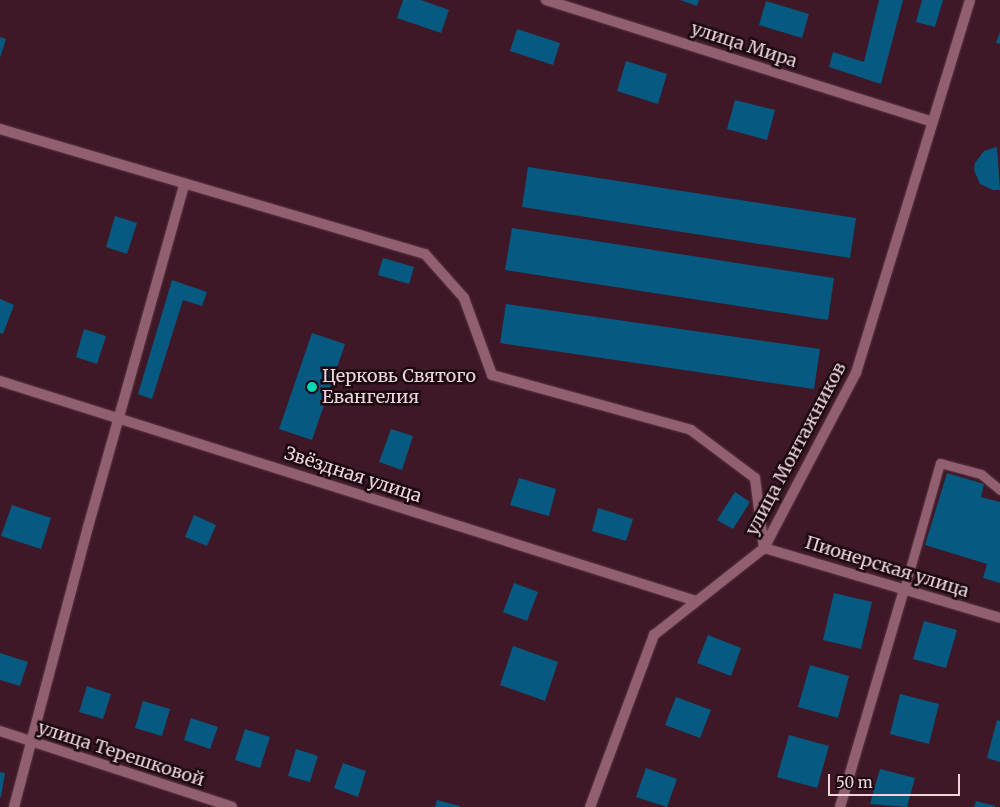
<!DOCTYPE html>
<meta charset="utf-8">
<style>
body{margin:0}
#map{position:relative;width:1000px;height:807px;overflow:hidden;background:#3e1827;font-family:Merriweather,serif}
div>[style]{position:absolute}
.building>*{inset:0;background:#065a82}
.roads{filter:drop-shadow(0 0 1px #5a3644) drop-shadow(0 0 1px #5a3644)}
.service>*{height:9px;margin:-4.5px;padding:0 4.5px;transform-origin:4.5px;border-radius:4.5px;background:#925f71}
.minor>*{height:10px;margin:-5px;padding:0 5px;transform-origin:5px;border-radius:5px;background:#925f71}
.dots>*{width:14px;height:14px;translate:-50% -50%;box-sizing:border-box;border:2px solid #1a0910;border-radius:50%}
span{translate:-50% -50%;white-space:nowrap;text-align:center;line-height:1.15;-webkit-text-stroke:5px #1a0910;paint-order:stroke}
.street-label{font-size:18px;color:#efd4dc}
.poi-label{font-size:18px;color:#efd4dc}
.left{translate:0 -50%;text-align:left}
.scale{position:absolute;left:828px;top:774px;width:132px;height:22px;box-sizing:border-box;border:2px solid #efd4dc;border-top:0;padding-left:6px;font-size:15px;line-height:18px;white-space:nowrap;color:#efd4dc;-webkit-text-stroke:4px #1a0910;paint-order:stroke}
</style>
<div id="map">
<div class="building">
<i style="clip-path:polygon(403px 0,421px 0,449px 10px,441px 33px,397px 18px)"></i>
<i style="clip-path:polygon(680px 0,699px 0,697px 6px)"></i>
<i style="clip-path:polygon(879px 0,903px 0,881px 84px,829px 67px,833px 52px,864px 62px)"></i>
<i style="clip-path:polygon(922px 0,943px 0,935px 27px,916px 22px)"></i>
<i style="clip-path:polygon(766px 1px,809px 14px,802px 38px,759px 25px)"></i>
<i style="clip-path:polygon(517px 29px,560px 43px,553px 65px,510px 51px)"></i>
<i style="clip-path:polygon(1000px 32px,1000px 44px,996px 43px)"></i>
<i style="clip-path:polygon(0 37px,6px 39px,0 58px)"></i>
<i style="clip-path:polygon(626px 61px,667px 74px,658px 104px,617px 91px)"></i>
<i style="clip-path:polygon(735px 100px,775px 110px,767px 140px,727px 129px)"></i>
<i style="clip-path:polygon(997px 147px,1000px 190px,993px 190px,980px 184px,974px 170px,975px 163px,984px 151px)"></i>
<i style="clip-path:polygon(528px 167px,856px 218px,850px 258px,522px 207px)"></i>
<i style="clip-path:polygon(115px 216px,137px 223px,127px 254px,106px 247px)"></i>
<i style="clip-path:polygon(512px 228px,834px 278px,828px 320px,505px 270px)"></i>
<i style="clip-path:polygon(383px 258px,414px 267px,409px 284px,378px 275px)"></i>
<i style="clip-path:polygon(172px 280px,207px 292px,202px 306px,183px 300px,152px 399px,138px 394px)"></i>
<i style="clip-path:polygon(0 299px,14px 305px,3px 334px,0 333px)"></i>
<i style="clip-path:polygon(506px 304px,820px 349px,814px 389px,500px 343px)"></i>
<i style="clip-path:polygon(84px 329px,106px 336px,97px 364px,76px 357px)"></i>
<i style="clip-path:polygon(312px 333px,345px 344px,312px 440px,279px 429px)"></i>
<i style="clip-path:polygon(391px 429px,413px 436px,402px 470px,379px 462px)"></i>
<i style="clip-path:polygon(947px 473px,984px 484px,981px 497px,1000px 502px,1000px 583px,983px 578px,987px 564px,925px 545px)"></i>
<i style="clip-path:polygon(519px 478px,556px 489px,549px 516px,510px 505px)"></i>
<i style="clip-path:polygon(735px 492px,750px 502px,733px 529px,717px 520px)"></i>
<i style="clip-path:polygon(12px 505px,51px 518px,41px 549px,1px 536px)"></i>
<i style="clip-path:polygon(598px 508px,633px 519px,626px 541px,592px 531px)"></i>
<i style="clip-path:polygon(194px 515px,216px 525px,207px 546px,185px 537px)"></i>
<i style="clip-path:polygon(514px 583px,538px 592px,527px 621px,503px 612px)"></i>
<i style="clip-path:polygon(834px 593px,872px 602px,861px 649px,823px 640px)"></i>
<i style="clip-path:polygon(924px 621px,957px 630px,946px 668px,913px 659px)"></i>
<i style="clip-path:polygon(708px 635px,741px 648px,731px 676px,697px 663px)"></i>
<i style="clip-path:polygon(513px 646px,558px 662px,545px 701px,500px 685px)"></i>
<i style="clip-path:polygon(0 653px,28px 662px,20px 686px,0 680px)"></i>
<i style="clip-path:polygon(810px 665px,849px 676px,838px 718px,798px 707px)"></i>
<i style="clip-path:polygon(87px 686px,111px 694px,103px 719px,79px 712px)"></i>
<i style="clip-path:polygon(900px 694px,939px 704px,929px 744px,890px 734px)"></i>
<i style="clip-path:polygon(676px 697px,711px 710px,700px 738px,665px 725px)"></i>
<i style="clip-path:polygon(143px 701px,170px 709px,162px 736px,135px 728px)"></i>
<i style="clip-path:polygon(191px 718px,218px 727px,210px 749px,184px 740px)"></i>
<i style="clip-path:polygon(997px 720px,1000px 721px,1000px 762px,987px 758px)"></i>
<i style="clip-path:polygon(245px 729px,270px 737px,260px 768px,235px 760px)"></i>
<i style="clip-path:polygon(789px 735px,829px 746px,817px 788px,777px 777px)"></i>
<i style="clip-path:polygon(296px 749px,318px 756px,310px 782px,288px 776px)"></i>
<i style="clip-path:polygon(343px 763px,366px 771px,358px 797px,334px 788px)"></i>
<i style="clip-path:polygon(646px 768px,677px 779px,667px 807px,636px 797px)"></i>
<i style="clip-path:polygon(880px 769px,915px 778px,907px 807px,870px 804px)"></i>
<i style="clip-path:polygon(0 772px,5px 773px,1px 797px,0 797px)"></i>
<i style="clip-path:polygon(437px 800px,460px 806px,459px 807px,435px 807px)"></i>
<i style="clip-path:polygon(976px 801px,995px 806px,995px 807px,974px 807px)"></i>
</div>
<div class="roads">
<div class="service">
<i style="left:904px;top:590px;width:132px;rotate:-74.2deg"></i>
<i style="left:940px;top:463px;width:42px;rotate:15deg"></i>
<i style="left:981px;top:474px;width:25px;rotate:40deg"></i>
</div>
<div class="minor">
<i style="left:546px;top:0;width:405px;rotate:17.5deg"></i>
<i style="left:0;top:129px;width:443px;rotate:16.4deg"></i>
<i style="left:425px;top:254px;width:59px;rotate:48.4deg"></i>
<i style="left:464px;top:298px;width:82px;rotate:70deg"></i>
<i style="left:492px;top:375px;width:206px;rotate:15.4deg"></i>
<i style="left:691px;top:430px;width:80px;rotate:36.9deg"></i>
<i style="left:755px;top:478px;width:71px;rotate:82.7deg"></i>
<i style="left:764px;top:548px;width:246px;rotate:16.5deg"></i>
<i style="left:0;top:381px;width:730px;rotate:17.54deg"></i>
<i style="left:0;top:731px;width:244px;rotate:18.1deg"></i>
<i style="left:14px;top:807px;width:290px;rotate:-75.2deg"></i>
<i style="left:88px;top:527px;width:357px;rotate:-74.3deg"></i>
<i style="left:590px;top:807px;width:184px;rotate:-69.6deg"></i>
<i style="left:654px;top:635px;width:140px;rotate:-38.3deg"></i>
<i style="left:764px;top:548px;width:198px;rotate:-62.3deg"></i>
<i style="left:856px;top:373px;width:390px;rotate:-73deg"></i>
<i style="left:840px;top:807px;width:226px;rotate:-73.6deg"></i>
</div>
</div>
<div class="dots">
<i style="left:312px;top:387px;background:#00d5b7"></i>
</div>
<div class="street-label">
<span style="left:744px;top:45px;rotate:18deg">улица Мира</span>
<span style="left:796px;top:449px;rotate:-62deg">улица Монтажников</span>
<span style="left:353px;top:475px;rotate:18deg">Звёздная улица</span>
<span style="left:887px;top:567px;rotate:17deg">Пионерская улица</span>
<span style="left:121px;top:754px;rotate:18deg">улица Терешковой</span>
</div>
<div class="poi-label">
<span class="left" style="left:322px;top:387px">Церковь Святого<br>Евангелия</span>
</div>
<div class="scale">50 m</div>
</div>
